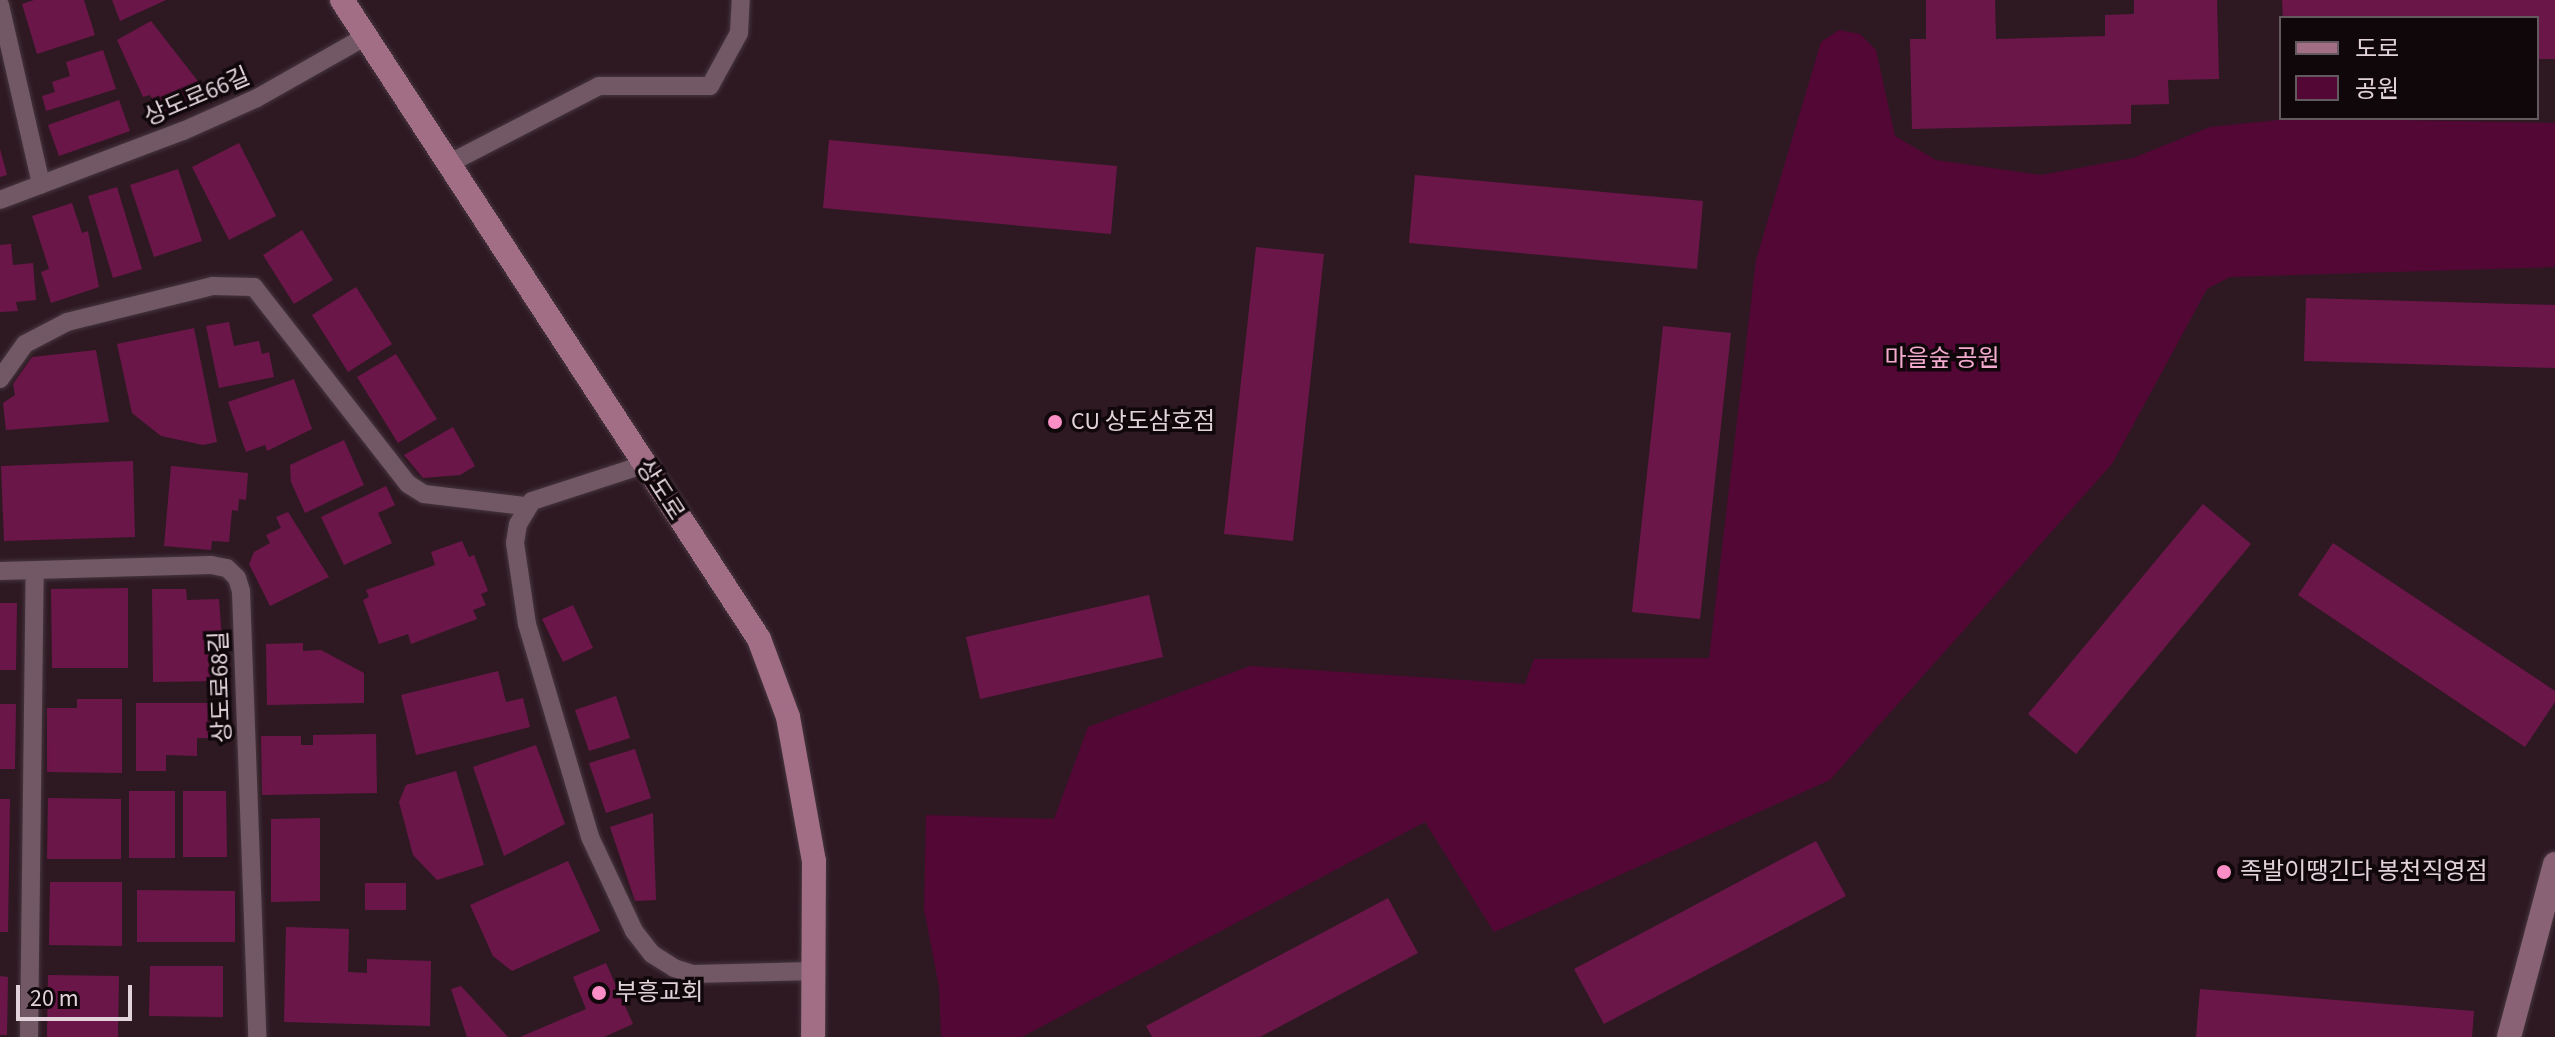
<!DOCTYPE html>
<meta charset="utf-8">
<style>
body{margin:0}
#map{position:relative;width:2555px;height:1037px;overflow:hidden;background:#2e1923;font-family:"Source Sans 3","Noto Sans KR",sans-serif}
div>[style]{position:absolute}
.green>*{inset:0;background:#520735}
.building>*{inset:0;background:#6b1648}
.roads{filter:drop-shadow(0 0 2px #46363d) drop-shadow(0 0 2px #46363d)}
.lane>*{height:18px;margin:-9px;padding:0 9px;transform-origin:9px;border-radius:9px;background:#725864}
.secondary>*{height:24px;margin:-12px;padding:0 12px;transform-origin:12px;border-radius:12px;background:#896375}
.primary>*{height:24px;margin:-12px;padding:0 12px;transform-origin:12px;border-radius:12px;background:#a16e86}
.dots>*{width:22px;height:22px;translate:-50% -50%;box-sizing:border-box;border:4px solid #10070b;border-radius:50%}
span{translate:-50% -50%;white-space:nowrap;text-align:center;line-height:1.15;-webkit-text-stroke:7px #10070b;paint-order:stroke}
.street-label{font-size:24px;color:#e2d3da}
.park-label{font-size:24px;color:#f4acce}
.poi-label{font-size:24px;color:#e2d3da}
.left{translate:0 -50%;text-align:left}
.legend{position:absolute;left:2279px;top:16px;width:260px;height:104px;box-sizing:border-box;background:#10070b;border:2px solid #64595e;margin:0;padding:10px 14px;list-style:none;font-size:24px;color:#e2d3da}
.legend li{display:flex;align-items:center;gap:16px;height:40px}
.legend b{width:40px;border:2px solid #64595e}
.scale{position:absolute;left:16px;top:985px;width:116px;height:36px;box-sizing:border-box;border:4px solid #e2d3da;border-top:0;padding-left:10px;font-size:24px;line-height:28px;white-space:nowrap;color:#e2d3da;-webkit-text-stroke:6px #10070b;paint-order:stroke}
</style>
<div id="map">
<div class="green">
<i style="clip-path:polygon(1839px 30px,1860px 34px,1876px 50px,1895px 136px,1936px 160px,2041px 175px,2133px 158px,2210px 127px,2297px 118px,2555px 123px,2555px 267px,2230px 277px,2207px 289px,2112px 464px,1830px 780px,1494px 932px,1425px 822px,1022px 1037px,941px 1037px,939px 987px,924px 909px,926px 815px,1054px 819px,1088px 727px,1250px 666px,1525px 684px,1534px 659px,1709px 658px,1756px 260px,1821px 42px)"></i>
</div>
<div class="building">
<i style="clip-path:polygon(34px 0,84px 0,95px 35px,37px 54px,22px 4px)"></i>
<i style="clip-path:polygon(112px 0,166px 0,120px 21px)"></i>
<i style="clip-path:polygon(1926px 0,1995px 0,1996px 39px,2105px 36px,2105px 15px,2134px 14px,2134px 0,2217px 0,2219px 79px,2168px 80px,2169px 104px,2131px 105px,2131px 124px,1912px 129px,1910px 39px,1926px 39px)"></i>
<i style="clip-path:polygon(2282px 0,2555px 0,2555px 59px,2537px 59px,2537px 18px,2283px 18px)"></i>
<i style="clip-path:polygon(151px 21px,204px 89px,164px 119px,150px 95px,143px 97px,117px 40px)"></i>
<i style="clip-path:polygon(103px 50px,116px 89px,46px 111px,42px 96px,55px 92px,52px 82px,70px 76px,66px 62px)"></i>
<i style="clip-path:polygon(119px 100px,130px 131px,59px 156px,48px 125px)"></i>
<i style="clip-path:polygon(829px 140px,1117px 166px,1111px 234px,823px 208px)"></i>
<i style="clip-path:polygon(239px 143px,276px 216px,229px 240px,192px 167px)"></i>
<i style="clip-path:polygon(0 149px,7px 175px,0 177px)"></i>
<i style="clip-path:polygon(178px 169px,202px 241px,154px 257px,130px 185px)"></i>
<i style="clip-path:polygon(1415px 175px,1703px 201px,1697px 269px,1409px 243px)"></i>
<i style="clip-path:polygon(117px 187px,142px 269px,113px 278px,88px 196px)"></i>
<i style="clip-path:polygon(72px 203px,82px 233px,88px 231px,99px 287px,51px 303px,41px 272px,49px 269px,32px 216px)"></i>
<i style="clip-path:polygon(302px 230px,333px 280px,294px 304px,263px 255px)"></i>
<i style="clip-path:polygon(11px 244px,13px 265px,33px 263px,36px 300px,16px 302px,18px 311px,0 312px,0 245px)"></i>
<i style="clip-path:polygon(1256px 247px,1324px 254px,1293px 541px,1224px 534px)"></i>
<i style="clip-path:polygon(356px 287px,392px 344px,348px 372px,312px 315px)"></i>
<i style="clip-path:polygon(2306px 298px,2555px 305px,2555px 368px,2304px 361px)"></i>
<i style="clip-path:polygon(229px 322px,234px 346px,259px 341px,262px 354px,269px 352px,274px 377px,219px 388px,206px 326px)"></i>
<i style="clip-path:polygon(1663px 326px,1731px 333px,1700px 619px,1632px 612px)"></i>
<i style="clip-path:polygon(194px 328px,217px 442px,203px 445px,161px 436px,132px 413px,117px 344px)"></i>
<i style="clip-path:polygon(96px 350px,109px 422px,6px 430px,3px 403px,15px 395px,13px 384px,32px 357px)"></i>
<i style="clip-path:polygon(396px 354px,437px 419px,398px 443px,357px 377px)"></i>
<i style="clip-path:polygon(294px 379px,312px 429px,267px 451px,265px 445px,246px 452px,228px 402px)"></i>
<i style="clip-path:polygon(453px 427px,475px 466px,460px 475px,423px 478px,404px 455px)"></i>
<i style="clip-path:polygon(344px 440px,364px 485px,305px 513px,291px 482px,290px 465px)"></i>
<i style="clip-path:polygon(133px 461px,135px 537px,4px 541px,1px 466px)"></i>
<i style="clip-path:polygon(171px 466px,248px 473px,246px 500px,239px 499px,238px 511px,232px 510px,229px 542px,212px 541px,211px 550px,164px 546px)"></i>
<i style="clip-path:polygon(386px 486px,395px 505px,378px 513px,392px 543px,344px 565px,321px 517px)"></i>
<i style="clip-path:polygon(2203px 504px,2251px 544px,2076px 754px,2028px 714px)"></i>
<i style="clip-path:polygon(288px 512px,329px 577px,270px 606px,249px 564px,254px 552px,270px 543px,266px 535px,281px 528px,276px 517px)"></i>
<i style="clip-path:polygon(462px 541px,469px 557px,474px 555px,488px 591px,481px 594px,486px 605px,473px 610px,477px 619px,411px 644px,408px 634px,379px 644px,363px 600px,369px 597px,366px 590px,435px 565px,431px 552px)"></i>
<i style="clip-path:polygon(2333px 543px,2555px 691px,2555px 702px,2525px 747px,2298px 595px)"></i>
<i style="clip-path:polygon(128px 588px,128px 668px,52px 668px,51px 589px)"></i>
<i style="clip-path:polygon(152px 589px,186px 589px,187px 600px,219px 599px,225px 681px,153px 682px)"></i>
<i style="clip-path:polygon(1149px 595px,1163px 657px,980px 699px,966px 637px)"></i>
<i style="clip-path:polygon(0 603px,17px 603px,16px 670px,0 670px)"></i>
<i style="clip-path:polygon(573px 605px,593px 648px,563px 662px,542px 619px)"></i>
<i style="clip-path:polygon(303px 643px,303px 651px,321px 650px,364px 673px,364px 703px,267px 705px,266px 644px)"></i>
<i style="clip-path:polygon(498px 671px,506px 702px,523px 698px,530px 727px,416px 755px,401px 695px)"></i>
<i style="clip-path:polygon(616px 696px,630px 738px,589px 751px,575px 710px)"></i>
<i style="clip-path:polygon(77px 699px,122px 699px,122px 773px,47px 772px,47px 708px,77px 708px)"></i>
<i style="clip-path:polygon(136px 703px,210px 703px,210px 738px,197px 738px,197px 756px,166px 755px,166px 771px,136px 771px)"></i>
<i style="clip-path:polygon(0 704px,16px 704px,15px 769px,0 769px)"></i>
<i style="clip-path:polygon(376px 734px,377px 793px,262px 795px,261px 736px,301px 736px,301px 745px,313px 745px,313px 735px)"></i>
<i style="clip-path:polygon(536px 745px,565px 824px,504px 856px,473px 767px)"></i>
<i style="clip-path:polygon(635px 749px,651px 798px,606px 813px,589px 763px)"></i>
<i style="clip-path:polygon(456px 771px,484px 865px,437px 880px,413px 855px,399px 802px,406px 785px)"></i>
<i style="clip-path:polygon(129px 791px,175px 791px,175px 858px,129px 858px)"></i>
<i style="clip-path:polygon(183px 791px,226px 791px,227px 857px,183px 857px)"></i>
<i style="clip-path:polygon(48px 798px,121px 799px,121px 859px,47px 859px)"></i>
<i style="clip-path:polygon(0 799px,10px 799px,8px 932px,0 932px)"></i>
<i style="clip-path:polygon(653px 813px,656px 900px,635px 901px,610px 827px)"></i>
<i style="clip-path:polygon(320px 818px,320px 901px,271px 902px,271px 819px)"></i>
<i style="clip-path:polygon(1816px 841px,1846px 896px,1604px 1024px,1574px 969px)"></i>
<i style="clip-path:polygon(568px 861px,600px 931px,512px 971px,493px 956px,470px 905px)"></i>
<i style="clip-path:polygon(50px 882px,122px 882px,122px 946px,49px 945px)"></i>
<i style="clip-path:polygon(365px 883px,406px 883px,406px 910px,365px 910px)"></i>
<i style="clip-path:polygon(137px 890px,235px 891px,235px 942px,137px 942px)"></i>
<i style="clip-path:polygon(1388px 898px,1418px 953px,1260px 1037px,1152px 1037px,1146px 1026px)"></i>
<i style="clip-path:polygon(286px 927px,349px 929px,348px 972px,367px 973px,367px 959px,431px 961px,430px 1026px,284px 1022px)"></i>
<i style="clip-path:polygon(606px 963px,633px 1024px,604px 1037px,520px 1037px,586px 1009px,573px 977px)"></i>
<i style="clip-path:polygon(150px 966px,223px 966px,223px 1017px,149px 1016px)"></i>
<i style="clip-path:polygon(48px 975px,119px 976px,118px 1037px,47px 1037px)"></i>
<i style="clip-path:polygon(0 976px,8px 977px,7px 1035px,0 1035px)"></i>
<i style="clip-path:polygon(461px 986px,508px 1037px,467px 1037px,451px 989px)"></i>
<i style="clip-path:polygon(2200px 989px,2474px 1011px,2472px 1037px,2196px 1037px)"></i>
</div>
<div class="roads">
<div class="lane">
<i style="left:0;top:5px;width:184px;rotate:77.1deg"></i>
<i style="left:448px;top:164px;width:170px;rotate:-27.3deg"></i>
<i style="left:599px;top:86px;width:111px"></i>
<i style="left:710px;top:86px;width:60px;rotate:-61.3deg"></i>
<i style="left:739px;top:33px;width:33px;rotate:-87deg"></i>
<i style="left:0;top:200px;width:196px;rotate:-20.7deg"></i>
<i style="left:183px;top:131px;width:81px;rotate:-24deg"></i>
<i style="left:257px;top:98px;width:124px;rotate:-29.5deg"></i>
<i style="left:0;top:379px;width:43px;rotate:-54.5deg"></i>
<i style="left:25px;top:344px;width:47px;rotate:-27.6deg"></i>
<i style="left:67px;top:322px;width:150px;rotate:-13.9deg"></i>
<i style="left:213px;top:286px;width:41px;rotate:1.4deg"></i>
<i style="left:254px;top:287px;width:250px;rotate:52deg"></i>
<i style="left:408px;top:484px;width:19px;rotate:32deg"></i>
<i style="left:424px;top:494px;width:101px;rotate:6.8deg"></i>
<i style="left:643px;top:465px;width:117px;rotate:162deg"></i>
<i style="left:532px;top:501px;width:27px;rotate:121deg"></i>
<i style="left:518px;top:524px;width:19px;rotate:99deg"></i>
<i style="left:515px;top:543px;width:82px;rotate:81.6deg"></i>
<i style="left:527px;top:624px;width:222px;rotate:73.5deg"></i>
<i style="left:590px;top:837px;width:104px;rotate:64.9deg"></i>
<i style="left:634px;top:931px;width:29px;rotate:52deg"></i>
<i style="left:652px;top:954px;width:26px;rotate:32deg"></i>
<i style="left:674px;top:968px;width:19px;rotate:18deg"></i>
<i style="left:692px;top:974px;width:123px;rotate:-1.4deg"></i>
<i style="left:0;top:571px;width:211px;rotate:-1.6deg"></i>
<i style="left:211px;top:565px;width:16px;rotate:11deg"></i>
<i style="left:227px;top:568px;width:14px;rotate:45deg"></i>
<i style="left:237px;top:578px;width:14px;rotate:73deg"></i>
<i style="left:241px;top:591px;width:446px;rotate:87.9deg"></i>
<i style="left:29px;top:1037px;width:465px;rotate:-89.3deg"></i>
</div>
<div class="secondary">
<i style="left:2509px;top:1037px;width:179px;rotate:-75.1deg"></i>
</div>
<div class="primary">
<i style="left:342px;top:0;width:763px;rotate:56.87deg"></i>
<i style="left:759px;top:639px;width:83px;rotate:69.6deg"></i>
<i style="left:788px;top:717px;width:146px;rotate:79.8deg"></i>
<i style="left:814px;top:861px;width:176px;rotate:90.3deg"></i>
</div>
</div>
<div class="dots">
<i style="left:1055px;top:422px;background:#fb8fc5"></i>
<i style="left:2224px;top:872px;background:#fb8fc5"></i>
<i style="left:599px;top:993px;background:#fb8fc5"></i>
</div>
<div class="street-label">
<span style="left:197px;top:97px;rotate:-23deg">상도로66길</span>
<span style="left:660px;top:490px;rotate:57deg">상도로</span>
<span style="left:221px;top:687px;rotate:-92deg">상도로68길</span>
</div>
<div class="park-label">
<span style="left:1942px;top:359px">마을숲 공원</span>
</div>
<div class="poi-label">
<span class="left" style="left:1071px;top:422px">CU 상도삼호점</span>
<span class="left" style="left:2240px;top:872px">족발이땡긴다 봉천직영점</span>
<span class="left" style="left:615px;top:993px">부흥교회</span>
</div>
<ul class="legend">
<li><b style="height:10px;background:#a16e86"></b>도로</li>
<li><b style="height:22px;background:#520735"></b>공원</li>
</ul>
<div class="scale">20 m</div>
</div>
